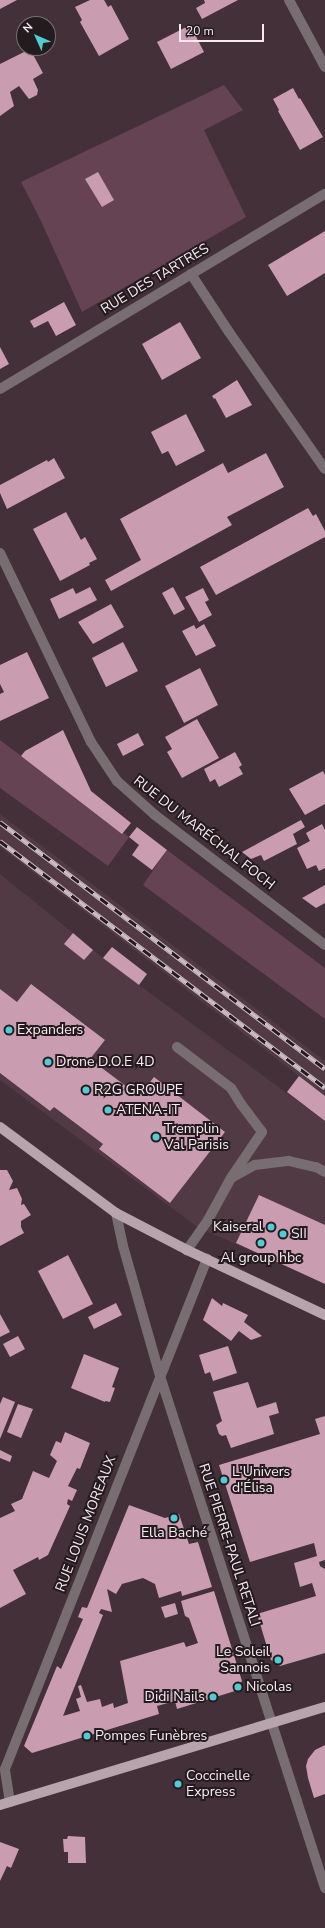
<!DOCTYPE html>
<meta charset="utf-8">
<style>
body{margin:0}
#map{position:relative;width:325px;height:1928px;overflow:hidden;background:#433039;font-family:"Nunito Sans",sans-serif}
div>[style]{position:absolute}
.built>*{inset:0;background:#523a44}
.green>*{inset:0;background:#654352}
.building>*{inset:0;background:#c99cb0}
.minor>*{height:10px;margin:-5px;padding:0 5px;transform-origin:5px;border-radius:5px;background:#786e72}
.major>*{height:10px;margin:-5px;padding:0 5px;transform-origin:5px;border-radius:5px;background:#b8a4ac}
.rail>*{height:4.5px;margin-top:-2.25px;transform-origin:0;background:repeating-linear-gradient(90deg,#241b1f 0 9px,#cdbec4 0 18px);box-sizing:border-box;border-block:1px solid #cdbec4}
.dots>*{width:11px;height:11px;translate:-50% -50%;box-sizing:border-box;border:2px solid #241b1f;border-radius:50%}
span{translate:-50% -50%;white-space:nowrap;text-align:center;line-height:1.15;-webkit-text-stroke:4px #241b1f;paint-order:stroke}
.street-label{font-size:14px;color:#f8ebf0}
.poi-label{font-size:14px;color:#f8ebf0}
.left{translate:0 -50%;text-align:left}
.right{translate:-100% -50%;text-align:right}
.north{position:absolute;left:16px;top:16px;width:40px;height:40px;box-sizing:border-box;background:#241b1f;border:1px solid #796e73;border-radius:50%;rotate:315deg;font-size:11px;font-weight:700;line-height:16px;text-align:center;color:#f8ebf0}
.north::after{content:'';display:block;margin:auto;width:14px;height:18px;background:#51ccd4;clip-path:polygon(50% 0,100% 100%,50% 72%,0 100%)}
.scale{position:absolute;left:179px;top:24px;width:85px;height:18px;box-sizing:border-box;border:2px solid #f8ebf0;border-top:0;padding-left:5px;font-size:12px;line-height:14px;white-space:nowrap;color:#f8ebf0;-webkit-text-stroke:3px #241b1f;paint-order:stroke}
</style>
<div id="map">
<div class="built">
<i style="clip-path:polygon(0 814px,325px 1061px,325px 1096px,0 847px)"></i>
<i style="clip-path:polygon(0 874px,73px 933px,64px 944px,84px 960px,93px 950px,139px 985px,325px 1121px,325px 1284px,196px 1226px,0 1080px)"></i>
</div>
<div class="green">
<i style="clip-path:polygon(224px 85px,243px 110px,204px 130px,246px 217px,82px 312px,40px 219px,21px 182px)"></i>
<i style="clip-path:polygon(0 740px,129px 837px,108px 866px,0 788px)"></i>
<i style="clip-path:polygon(167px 850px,325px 968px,325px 1019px,143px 885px)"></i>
</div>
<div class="building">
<i style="clip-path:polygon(0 0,17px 0,0 9px)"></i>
<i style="clip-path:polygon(90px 0,104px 0,108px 7px,111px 5px,129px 39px,99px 56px,80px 22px,82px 20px,75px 7px)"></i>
<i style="clip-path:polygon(204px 0,238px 0,202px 19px,196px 8px,205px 3px)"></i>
<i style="clip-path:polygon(190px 25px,204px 52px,171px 69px,157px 42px)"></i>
<i style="clip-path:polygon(30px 49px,43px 73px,33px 79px,38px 90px,37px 95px,29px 99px,19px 86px,10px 92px,14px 106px,0 116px,0 64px)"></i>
<i style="clip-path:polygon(293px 88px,299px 99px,300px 98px,323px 137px,300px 150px,278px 111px,279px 110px,273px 99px)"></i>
<i style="clip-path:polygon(98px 172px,114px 200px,102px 207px,85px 179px)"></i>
<i style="clip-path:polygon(325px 231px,325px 273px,287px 296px,268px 265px)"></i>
<i style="clip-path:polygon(64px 302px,76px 325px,56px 336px,48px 321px,34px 328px,30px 321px)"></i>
<i style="clip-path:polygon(180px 322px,201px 358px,162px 380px,142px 344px)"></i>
<i style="clip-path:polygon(0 347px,9px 364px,0 369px)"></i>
<i style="clip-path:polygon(237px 380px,252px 405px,226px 418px,215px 398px,214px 399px,212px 396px)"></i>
<i style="clip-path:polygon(186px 414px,205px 451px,176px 466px,168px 451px,162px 454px,151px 432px)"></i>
<i style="clip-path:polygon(266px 453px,284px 487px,227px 517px,232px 525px,111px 591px,105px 580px,141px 560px,120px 519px,223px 463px,228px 473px)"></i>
<i style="clip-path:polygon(54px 458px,65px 478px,7px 509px,0 493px,0 485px,47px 460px,48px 462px)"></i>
<i style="clip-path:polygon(308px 508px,313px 516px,316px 514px,325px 531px,325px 537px,216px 595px,200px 567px)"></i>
<i style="clip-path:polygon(66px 512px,81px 540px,85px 537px,97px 559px,89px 563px,90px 565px,60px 581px,33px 529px)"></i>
<i style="clip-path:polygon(90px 587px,97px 600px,59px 619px,50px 599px,73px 588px,76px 594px)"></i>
<i style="clip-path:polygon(173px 587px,185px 609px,174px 615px,162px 593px)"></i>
<i style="clip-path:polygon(203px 588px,209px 600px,205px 602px,212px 615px,199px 622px,185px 597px)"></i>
<i style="clip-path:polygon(111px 604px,124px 627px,93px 644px,78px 622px)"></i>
<i style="clip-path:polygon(204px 624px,216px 646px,196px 656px,182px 631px,194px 625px,196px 629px)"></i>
<i style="clip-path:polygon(123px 642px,138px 671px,106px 687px,92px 658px)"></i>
<i style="clip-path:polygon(27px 652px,49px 698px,0 721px,0 694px,4px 692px,0 684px,0 665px)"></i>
<i style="clip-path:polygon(200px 668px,218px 705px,184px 723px,165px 686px)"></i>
<i style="clip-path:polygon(197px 719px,219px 758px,182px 778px,167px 752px,172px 749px,165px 737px)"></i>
<i style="clip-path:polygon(63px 730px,91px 791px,131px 823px,122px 834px,21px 756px,25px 751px)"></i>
<i style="clip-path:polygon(138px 733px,144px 745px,123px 756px,117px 744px)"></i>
<i style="clip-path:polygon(235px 752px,242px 765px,239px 767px,243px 774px,219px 787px,215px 779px,210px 782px,204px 769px)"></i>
<i style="clip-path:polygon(323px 771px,325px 775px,325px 804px,305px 815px,289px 789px)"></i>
<i style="clip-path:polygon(301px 820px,305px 827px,293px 834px,297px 844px,264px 861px,261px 855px,251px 859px,242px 852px)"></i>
<i style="clip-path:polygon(322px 824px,325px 830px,325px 868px,319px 871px,316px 865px,307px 869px,297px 848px,310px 841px,306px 833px)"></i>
<i style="clip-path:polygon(137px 827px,167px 850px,152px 870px,132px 855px,139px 845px,129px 837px)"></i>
<i style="clip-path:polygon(325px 885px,325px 903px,316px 908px,302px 898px)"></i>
<i style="clip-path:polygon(73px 933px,93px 950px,84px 960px,64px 944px)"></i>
<i style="clip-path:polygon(112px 947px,147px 974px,139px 985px,103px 958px)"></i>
<i style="clip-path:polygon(31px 984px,105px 1040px,90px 1059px,139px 1096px,154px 1077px,225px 1132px,170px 1203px,99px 1149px,103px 1144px,54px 1107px,50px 1111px,0 1073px,0 989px,17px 1002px)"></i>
<i style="clip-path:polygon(299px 1076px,325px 1096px,325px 1121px,287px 1092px)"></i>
<i style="clip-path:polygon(0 1170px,7px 1170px,13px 1181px,9px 1190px,17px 1188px,22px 1199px,21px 1205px,24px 1204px,31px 1215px,21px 1221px,21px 1227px,24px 1233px,0 1246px)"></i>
<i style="clip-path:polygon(259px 1195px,325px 1225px,325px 1284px,236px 1243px)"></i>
<i style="clip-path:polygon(68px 1255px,93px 1304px,63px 1319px,38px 1271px)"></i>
<i style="clip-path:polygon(212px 1298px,222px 1306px,223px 1303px,248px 1315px,244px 1322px,262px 1336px,251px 1340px,239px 1331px,231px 1341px,203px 1320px)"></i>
<i style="clip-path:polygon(116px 1303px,122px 1315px,94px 1329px,88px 1317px)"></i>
<i style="clip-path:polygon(0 1314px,10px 1332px,0 1337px)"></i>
<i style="clip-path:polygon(18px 1336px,25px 1349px,10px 1357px,3px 1344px)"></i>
<i style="clip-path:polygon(228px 1346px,237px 1373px,213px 1381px,210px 1372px,205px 1374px,199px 1355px)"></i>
<i style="clip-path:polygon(84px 1354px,119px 1368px,112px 1387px,115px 1388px,110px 1402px,105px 1401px,105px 1402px,71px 1388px)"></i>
<i style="clip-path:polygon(248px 1382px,257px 1408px,276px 1402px,279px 1413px,269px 1416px,274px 1434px,231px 1448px,226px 1435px,222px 1436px,219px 1434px,216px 1425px,222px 1421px,213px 1392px)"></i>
<i style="clip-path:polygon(3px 1397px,15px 1402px,0 1439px,0 1404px)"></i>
<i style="clip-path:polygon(18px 1404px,33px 1409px,21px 1438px,7px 1432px)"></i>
<i style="clip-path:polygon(325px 1416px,325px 1560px,319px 1562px,320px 1566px,325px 1569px,325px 1653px,280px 1666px,271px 1660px,257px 1614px,316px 1596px,312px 1583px,300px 1587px,294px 1563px,317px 1556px,314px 1543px,250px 1562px,219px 1465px,320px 1434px,315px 1419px)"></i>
<i style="clip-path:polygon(65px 1432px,90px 1443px,80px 1469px,77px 1468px,68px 1486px,77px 1490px,72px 1501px,68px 1499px,67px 1504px,70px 1506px,48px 1555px,39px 1560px,38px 1557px,13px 1570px,26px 1594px,0 1608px,0 1518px,15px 1511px,11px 1504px,22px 1499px,33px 1471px,49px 1478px,57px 1461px,50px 1455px,56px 1441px,61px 1443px)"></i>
<i style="clip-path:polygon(0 1450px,12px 1456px,10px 1462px,0 1458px)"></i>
<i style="clip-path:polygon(129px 1505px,165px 1518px,179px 1514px,189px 1544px,198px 1542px,212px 1587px,182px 1596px,181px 1591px,159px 1598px,155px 1584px,143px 1578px,122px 1584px,116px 1594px,107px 1589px,112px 1612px,101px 1609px,99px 1613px,103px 1615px,63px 1716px,80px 1711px,76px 1699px,81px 1697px,78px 1686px,81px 1685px,87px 1702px,100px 1699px,102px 1707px,113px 1703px,114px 1708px,128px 1703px,120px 1661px,184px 1642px,186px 1647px,198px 1643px,189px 1618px,185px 1616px,181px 1601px,214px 1591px,242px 1681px,235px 1691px,177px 1709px,175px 1701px,157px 1706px,159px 1714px,32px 1753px,24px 1746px,57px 1666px,61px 1669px,83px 1619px,78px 1617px,82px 1607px,87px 1608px)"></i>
<i style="clip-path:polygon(175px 1603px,178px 1614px,165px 1618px,161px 1607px)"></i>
<i style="clip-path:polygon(325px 1745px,325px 1794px,314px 1798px,308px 1778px,306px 1766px,308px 1759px,315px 1750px)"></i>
<i style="clip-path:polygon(68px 1836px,85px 1837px,86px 1863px,68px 1863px,68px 1852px,64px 1852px,63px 1839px,67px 1839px)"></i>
<i style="clip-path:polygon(0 1842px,19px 1849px,11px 1868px,7px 1866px,0 1881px)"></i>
</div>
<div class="minor">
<i style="left:289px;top:0;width:76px;rotate:61.8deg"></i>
<i style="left:191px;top:274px;width:69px;rotate:56.8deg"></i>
<i style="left:229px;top:332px;width:167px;rotate:55deg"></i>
<i style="left:0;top:389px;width:379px;rotate:-31deg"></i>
<i style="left:0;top:553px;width:210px;rotate:64.3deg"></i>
<i style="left:91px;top:742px;width:47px;rotate:56.3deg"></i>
<i style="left:117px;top:781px;width:51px;rotate:41.8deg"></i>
<i style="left:155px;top:815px;width:214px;rotate:37.4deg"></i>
<i style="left:177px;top:1047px;width:68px;rotate:37.2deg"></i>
<i style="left:231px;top:1088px;width:19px;rotate:58deg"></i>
<i style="left:241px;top:1104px;width:35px;rotate:53deg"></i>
<i style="left:262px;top:1132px;width:55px;rotate:124deg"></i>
<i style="left:231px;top:1178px;width:48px;rotate:118.7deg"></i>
<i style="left:208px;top:1220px;width:37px;rotate:125deg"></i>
<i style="left:233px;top:1177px;width:25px;rotate:-29deg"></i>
<i style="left:255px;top:1165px;width:34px;rotate:-7deg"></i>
<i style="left:289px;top:1161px;width:28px;rotate:13deg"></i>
<i style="left:316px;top:1167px;width:10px;rotate:29deg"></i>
<i style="left:116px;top:1213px;width:34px;rotate:78deg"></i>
<i style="left:123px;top:1246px;width:135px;rotate:74.1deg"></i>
<i style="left:160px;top:1376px;width:538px;rotate:72.14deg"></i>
<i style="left:10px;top:1802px;width:33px;rotate:-99deg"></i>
<i style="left:5px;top:1769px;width:549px;rotate:-68.39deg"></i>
</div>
<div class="major">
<i style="left:0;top:1127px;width:144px;rotate:36.6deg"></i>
<i style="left:116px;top:1213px;width:80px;rotate:27.5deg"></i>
<i style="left:187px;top:1250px;width:153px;rotate:25.2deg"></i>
<i style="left:0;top:1805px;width:339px;rotate:-16.8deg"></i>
</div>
<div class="rail">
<i style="left:0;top:822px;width:408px;rotate:37.2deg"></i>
<i style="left:0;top:841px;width:408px;rotate:37.2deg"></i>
</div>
<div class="dots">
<i style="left:9px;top:1030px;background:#51ccd4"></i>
<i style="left:48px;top:1062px;background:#51ccd4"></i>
<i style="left:86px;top:1090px;background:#51ccd4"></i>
<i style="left:108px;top:1110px;background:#51ccd4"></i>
<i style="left:156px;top:1137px;background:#51ccd4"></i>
<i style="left:271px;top:1227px;background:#51ccd4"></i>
<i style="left:283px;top:1234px;background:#51ccd4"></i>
<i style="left:261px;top:1243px;background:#51ccd4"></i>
<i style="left:224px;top:1480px;background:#51ccd4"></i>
<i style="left:174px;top:1518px;background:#51ccd4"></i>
<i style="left:278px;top:1660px;background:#51ccd4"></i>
<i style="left:238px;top:1687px;background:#51ccd4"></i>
<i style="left:213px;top:1697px;background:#51ccd4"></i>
<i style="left:87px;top:1736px;background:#51ccd4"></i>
<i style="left:178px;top:1784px;background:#51ccd4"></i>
</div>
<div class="street-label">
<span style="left:155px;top:279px;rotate:-31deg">RUE DES TARTRES</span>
<span style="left:204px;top:833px;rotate:38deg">RUE DU MARÉCHAL FOCH</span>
<span style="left:86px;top:1524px;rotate:-69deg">RUE LOUIS MOREAUX</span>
<span style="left:229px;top:1545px;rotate:72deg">RUE PIERRE-PAUL RETALI</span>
</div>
<div class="poi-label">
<span class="left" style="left:17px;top:1030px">Expanders</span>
<span class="left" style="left:56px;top:1062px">Drone D.O.E 4D</span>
<span class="left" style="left:94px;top:1090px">R2G GROUPE</span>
<span class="left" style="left:116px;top:1110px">ATENA-IT</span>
<span class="left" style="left:164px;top:1137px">Tremplin<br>Val Parisis</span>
<span class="right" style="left:263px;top:1227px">Kaiseral</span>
<span class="left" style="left:291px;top:1234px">SII</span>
<span style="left:261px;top:1258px">Al group hbc</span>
<span class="left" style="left:232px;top:1480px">L'Univers<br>d'Élisa</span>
<span style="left:174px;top:1533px">Ella Baché</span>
<span class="right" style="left:270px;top:1660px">Le Soleil<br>Sannois</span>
<span class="left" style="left:246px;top:1687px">Nicolas</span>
<span class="right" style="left:205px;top:1697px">Didi Nails</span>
<span class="left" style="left:95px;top:1736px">Pompes Funèbres</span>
<span class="left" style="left:186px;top:1784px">Coccinelle<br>Express</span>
</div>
<div class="north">N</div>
<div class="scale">20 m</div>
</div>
